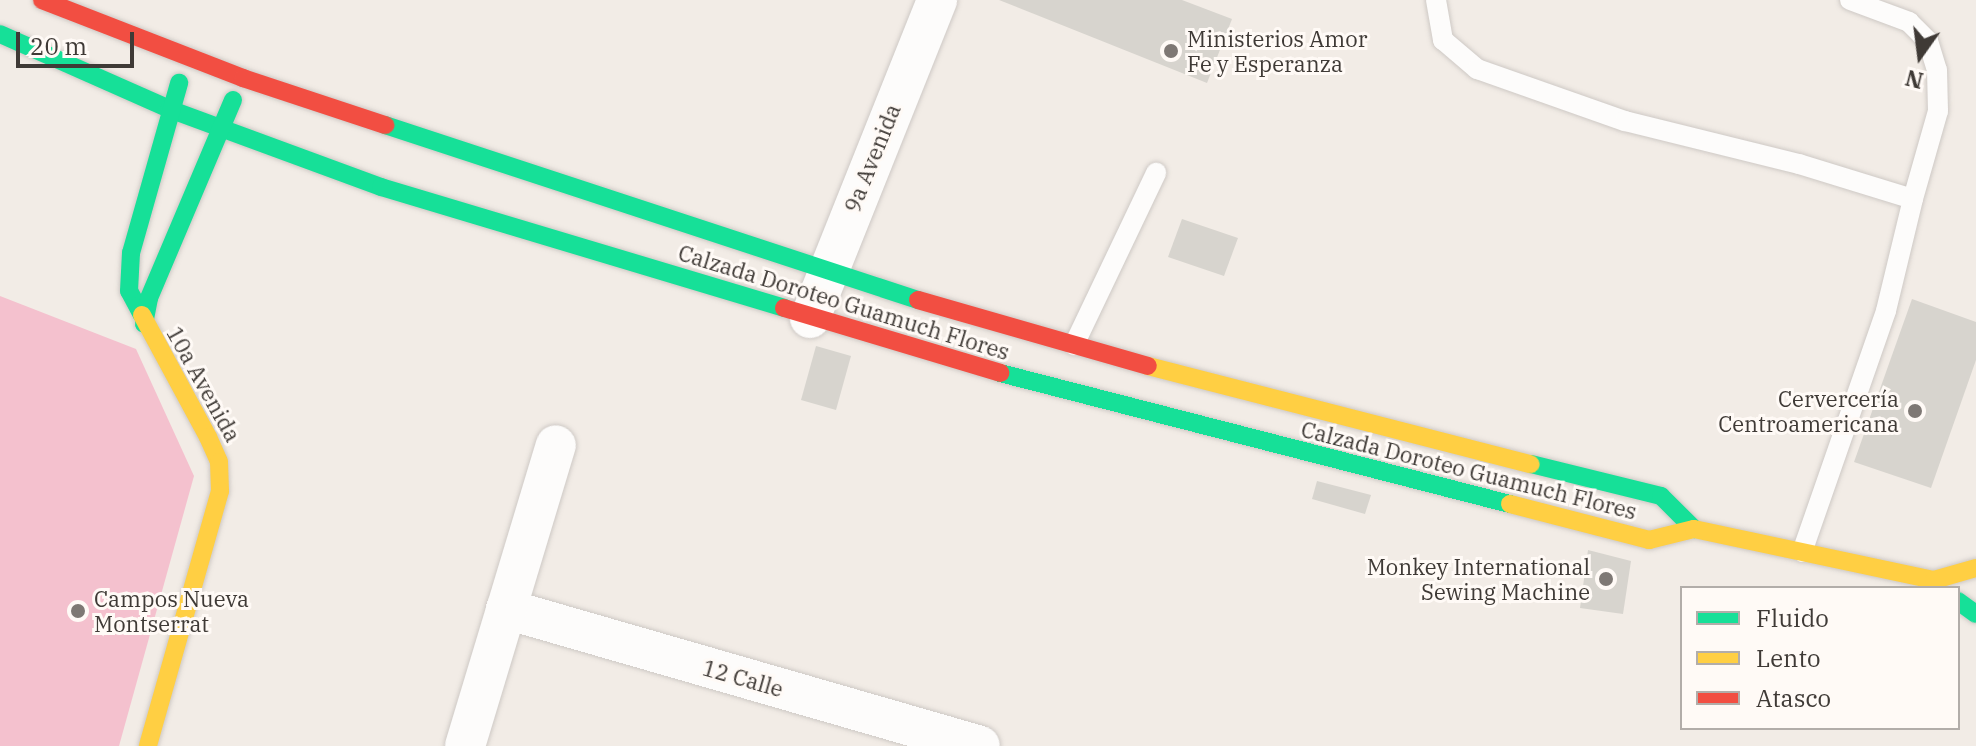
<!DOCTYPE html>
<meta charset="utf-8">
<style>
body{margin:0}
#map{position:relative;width:1976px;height:746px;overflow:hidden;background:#f2ece6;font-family:"IBM Plex Serif",serif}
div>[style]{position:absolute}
.green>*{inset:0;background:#f4c1ce}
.building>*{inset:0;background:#d7d4ce}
.roads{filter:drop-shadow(0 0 2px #cec9c5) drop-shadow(0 0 2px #cec9c5)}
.lane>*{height:20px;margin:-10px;padding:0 10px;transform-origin:10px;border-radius:10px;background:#fdfcfb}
.street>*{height:40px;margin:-20px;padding:0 20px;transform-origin:20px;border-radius:20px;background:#fdfcfb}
.fast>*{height:18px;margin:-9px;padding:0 9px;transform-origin:9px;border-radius:9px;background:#16e098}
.slow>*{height:18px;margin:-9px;padding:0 9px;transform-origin:9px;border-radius:9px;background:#ffcf43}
.jam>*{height:18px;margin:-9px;padding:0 9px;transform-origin:9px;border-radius:9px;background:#f24e42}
.dots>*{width:22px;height:22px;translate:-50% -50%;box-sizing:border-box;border:4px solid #fffaf6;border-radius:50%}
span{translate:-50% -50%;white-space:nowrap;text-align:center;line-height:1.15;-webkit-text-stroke:6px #fffaf6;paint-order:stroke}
.poi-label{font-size:22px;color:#3f3a36}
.left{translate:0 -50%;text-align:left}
.right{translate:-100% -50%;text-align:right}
.street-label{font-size:22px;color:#3f3a36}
.legend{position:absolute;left:1680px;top:586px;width:280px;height:144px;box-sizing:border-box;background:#fffaf6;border:2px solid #b2ada9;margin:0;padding:10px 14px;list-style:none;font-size:24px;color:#3f3a36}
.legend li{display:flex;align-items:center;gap:16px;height:40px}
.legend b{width:40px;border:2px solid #b2ada9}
.north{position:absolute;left:1880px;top:16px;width:80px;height:80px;-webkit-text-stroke:6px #fffaf6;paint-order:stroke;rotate:194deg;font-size:22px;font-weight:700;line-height:32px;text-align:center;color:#3f3a36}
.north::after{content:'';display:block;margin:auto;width:28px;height:36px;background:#3f3a36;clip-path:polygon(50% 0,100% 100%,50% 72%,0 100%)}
.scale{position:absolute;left:16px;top:32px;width:118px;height:36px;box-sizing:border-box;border:4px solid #3f3a36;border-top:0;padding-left:10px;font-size:24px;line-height:28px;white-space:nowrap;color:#3f3a36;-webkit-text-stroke:6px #fffaf6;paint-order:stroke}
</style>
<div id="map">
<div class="green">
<i style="clip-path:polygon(0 296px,136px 349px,194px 476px,119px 746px,0 746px)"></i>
</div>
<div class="building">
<i style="clip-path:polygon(999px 0,1182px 0,1232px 19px,1207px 83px)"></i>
<i style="clip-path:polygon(1182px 219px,1238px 238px,1224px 276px,1168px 257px)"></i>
<i style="clip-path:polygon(1912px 299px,1976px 322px,1976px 360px,1931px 488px,1854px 462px)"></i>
<i style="clip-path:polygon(816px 346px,851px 356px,836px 410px,801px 400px)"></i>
<i style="clip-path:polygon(1317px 481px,1371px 495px,1365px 514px,1312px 499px)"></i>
<i style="clip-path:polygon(1588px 550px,1631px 561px,1623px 614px,1580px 608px)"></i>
</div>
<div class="roads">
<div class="lane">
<i style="left:1436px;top:0;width:41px;rotate:80.1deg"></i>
<i style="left:1443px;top:40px;width:45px;rotate:40.5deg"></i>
<i style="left:1477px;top:69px;width:157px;rotate:19.4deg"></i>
<i style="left:1625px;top:121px;width:179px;rotate:13.9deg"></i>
<i style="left:1799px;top:164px;width:119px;rotate:17.1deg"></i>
<i style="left:1913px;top:199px;width:115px;rotate:103.6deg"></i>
<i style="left:1886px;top:311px;width:255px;rotate:109.2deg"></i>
<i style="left:1850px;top:0;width:63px;rotate:20.4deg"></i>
<i style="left:1909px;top:22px;width:27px;rotate:45deg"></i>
<i style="left:1928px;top:41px;width:30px;rotate:73deg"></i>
<i style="left:1937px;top:70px;width:41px;rotate:88.6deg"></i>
<i style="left:1938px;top:111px;width:91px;rotate:105.9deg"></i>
<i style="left:1074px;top:345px;width:191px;rotate:-64.5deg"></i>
</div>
<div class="street">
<i style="left:810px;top:318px;width:342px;rotate:-68.2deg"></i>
<i style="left:506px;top:609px;width:493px;rotate:16.1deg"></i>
<i style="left:465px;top:746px;width:314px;rotate:-73.2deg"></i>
</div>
<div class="fast">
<i style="left:0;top:34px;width:185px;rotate:23.9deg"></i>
<i style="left:169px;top:109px;width:226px;rotate:20.2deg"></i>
<i style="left:381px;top:187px;width:421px;rotate:16.7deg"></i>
<i style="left:385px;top:125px;width:561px;rotate:18.18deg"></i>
<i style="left:142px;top:315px;width:27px;rotate:-118deg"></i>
<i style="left:129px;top:291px;width:38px;rotate:-87deg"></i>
<i style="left:131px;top:253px;width:177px;rotate:-74.2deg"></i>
<i style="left:144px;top:324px;width:26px;rotate:-79deg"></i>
<i style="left:149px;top:298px;width:215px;rotate:-67deg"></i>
<i style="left:1000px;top:373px;width:527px;rotate:14.41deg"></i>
<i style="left:1531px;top:464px;width:134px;rotate:13.8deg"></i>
<i style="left:1661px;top:496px;width:47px;rotate:45deg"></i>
<i style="left:1958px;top:601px;width:22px;rotate:36deg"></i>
</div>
<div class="slow">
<i style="left:142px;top:315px;width:139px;rotate:61.6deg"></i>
<i style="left:208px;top:437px;width:27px;rotate:66deg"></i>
<i style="left:219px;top:462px;width:29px;rotate:88deg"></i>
<i style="left:220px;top:491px;width:265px;rotate:105.8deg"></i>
<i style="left:1148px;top:366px;width:395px;rotate:14.4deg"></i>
<i style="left:1510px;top:504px;width:144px;rotate:14.5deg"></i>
<i style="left:1649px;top:540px;width:46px;rotate:-13.7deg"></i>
<i style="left:1694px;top:529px;width:245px;rotate:12deg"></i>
<i style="left:1934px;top:580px;width:44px;rotate:-15.9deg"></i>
</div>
<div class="jam">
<i style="left:42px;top:0;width:216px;rotate:21.2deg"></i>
<i style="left:243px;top:78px;width:150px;rotate:18.3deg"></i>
<i style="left:918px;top:300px;width:239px;rotate:16deg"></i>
<i style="left:784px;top:308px;width:226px;rotate:16.7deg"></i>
</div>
</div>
<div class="dots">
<i style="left:1171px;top:51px;background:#7e7874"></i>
<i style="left:1915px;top:411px;background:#7e7874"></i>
<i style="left:1606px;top:579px;background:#7e7874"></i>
<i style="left:78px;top:611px;background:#7e7874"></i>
</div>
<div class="poi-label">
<span class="left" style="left:1187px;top:51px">Ministerios Amor<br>Fe y Esperanza</span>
<span class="right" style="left:1899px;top:411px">Cervercería<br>Centroamericana</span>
<span class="right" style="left:1590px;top:579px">Monkey International<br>Sewing Machine</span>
<span class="left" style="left:94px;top:611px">Campos Nueva<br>Montserrat</span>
</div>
<div class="street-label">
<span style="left:872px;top:158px;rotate:-68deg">9a Avenida</span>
<span style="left:844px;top:302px;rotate:17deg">Calzada Doroteo Guamuch Flores</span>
<span style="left:204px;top:384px;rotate:61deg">10a Avenida</span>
<span style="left:1469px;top:470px;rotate:14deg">Calzada Doroteo Guamuch Flores</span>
<span style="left:743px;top:678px;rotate:16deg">12 Calle</span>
</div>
<ul class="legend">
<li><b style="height:10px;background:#16e098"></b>Fluido</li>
<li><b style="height:10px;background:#ffcf43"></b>Lento</li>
<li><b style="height:10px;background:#f24e42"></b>Atasco</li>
</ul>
<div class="north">N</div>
<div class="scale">20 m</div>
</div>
